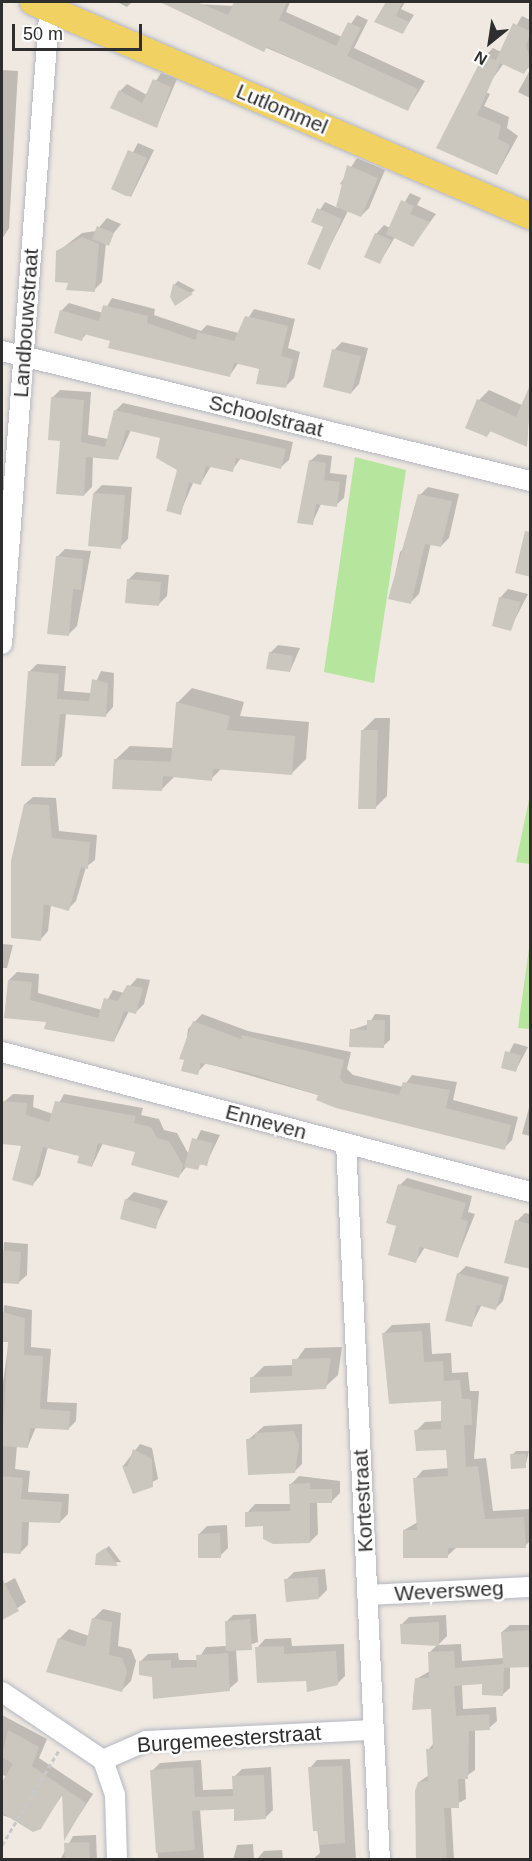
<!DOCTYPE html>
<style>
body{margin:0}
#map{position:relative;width:532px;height:1861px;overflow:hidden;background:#efe9e1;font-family:Helvetica,sans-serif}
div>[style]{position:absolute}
.green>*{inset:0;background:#b6e59e}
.shadow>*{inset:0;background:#0003}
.building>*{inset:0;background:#cbc7bf}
.path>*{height:3px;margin-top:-1.5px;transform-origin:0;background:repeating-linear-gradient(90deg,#c9c9c9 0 4.5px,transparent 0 7.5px)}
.roads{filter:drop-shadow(0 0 2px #b4b7c1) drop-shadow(0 0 2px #b4b7c1)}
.minor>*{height:20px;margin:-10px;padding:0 10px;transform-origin:10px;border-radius:10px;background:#fff}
.major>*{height:26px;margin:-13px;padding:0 13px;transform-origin:13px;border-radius:13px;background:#f2d163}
span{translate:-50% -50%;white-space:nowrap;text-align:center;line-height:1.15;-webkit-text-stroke:5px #fff;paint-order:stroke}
.street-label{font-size:21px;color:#2e2e2e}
.frame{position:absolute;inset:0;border:3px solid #2e2e2e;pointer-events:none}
.north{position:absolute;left:460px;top:12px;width:60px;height:60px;-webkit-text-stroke:4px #fff;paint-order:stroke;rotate:210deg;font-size:16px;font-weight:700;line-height:24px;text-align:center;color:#2e2e2e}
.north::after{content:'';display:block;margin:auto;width:21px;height:27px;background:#2e2e2e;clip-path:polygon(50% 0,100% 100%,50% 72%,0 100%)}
.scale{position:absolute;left:12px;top:24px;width:130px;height:27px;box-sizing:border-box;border:3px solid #2e2e2e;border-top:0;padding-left:8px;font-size:18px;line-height:21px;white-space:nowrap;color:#2e2e2e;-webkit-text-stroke:4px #fff;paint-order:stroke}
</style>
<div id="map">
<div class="green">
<i style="clip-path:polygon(355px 457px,406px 470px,374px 683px,324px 672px)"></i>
<i style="clip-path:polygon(530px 795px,530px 864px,516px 862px)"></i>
<i style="clip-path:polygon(530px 941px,530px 1029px,518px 1028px)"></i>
</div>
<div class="shadow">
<i style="clip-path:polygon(117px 2px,132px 2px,127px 7px)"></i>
<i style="clip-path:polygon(160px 2px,234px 6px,236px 2px,290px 2px,286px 12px,342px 37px,357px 15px,368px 20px,354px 48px,425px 81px,408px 109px)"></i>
<i style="clip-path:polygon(386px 2px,405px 2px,401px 9px,414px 15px,403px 32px,376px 22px)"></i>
<i style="clip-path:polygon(522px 16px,530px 20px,530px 66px,524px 72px,504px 63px,491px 81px,484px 57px,493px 48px,501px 52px)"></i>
<i style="clip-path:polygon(2px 70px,18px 71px,9px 228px,2px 239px)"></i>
<i style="clip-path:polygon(530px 70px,530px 98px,518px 92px)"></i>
<i style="clip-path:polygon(161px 73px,177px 79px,157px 126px,120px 91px,127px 84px,147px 95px)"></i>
<i style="clip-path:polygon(475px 87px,490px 94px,484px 106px,509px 117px,507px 128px,518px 136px,497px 174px,438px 148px)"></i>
<i style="clip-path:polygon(138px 143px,154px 150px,131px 197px,113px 189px)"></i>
<i style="clip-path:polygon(357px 158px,385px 170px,369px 208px,361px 216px,348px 211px,319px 268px,325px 226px,313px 221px,325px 202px,338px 208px,347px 187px,340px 184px)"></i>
<i style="clip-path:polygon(410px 193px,421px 198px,417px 205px,436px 214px,413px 245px,395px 237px,380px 262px,376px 234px,384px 225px,390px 228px)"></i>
<i style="clip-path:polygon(107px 218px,121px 224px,106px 243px,102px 282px,94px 290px,70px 282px,57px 252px,82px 233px,96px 231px)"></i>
<i style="clip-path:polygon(178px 281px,195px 290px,176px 304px,174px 285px)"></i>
<i style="clip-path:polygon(112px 298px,155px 309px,154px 315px,201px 331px,207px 325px,239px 333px,254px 309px,295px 319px,288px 348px,300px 352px,294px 378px,286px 386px,261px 368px,239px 362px,230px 375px,87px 333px,82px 339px,61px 311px,69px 303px,103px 313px)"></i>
<i style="clip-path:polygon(342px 342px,368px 348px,359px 384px,351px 393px,334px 350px)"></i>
<i style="clip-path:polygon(60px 390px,91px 392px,88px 435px,108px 439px,115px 411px,123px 403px,293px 442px,289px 460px,281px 467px,241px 458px,232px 470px,211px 466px,201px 483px,194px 481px,180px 513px,178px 469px,162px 437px,131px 430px,118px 459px,93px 456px,92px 487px,84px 495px,62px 440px,52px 398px)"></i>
<i style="clip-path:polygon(489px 390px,522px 405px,530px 394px,527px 445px,492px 430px,486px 436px,479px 400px)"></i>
<i style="clip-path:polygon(318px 454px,332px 456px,330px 473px,347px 475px,344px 498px,336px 505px,321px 504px,312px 524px,310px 461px)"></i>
<i style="clip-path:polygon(102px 485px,132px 487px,128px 539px,120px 547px,94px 493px)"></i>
<i style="clip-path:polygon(428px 487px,459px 494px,449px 538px,441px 546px,431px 543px,419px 594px,411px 602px,390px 598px,400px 552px,409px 543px,420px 495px)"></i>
<i style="clip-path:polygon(65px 549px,91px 551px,77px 626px,69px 634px,57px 557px)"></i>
<i style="clip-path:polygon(136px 572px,169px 575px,167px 596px,159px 604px,128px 580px)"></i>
<i style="clip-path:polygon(508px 589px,528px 594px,510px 629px,500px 598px)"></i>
<i style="clip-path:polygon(278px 645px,300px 648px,290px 671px,270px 653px)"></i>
<i style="clip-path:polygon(37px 664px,66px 666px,64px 691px,91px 693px,101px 671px,114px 673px,113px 707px,106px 715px,66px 713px,62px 756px,55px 764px,29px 672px)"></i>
<i style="clip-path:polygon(192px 688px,244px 702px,240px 716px,309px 722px,306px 759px,291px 774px,222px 768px,211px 779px,175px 776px,161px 790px,115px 760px,130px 746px,173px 748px,177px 703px)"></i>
<i style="clip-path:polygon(375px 718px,390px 718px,387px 796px,375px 808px,363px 730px)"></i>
<i style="clip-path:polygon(33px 797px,56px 798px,59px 831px,97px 835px,95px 860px,86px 867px,76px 901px,68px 909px,51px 904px,48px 931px,41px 939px,25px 804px)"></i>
<i style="clip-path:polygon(2px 944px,13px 945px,7px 968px,2px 968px)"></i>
<i style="clip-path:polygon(17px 972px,39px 974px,38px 993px,102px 1010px,113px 990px,124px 993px,137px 978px,150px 980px,144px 1004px,136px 1012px,129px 1011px,114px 1041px,48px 1020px,9px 980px)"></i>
<i style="clip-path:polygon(202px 1014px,248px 1031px,351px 1052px,347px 1069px,353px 1075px,403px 1087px,412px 1075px,457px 1082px,453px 1100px,518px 1117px,512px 1140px,504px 1148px,206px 1063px,197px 1073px,183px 1070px,188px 1029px)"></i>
<i style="clip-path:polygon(375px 1014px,390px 1015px,390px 1040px,383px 1046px,351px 1030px,369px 1024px)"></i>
<i style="clip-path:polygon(514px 1043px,528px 1047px,516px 1070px,502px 1067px)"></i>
<i style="clip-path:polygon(13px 1094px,34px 1095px,33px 1107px,53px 1114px,64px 1094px,143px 1108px,141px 1115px,159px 1119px,164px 1130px,177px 1133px,189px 1155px,201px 1130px,220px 1135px,206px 1164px,187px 1166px,179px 1176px,137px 1151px,103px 1143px,92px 1166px,81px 1155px,48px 1147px,40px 1176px,33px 1184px,23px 1145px,2px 1143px,5px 1101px)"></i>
<i style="clip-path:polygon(530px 1104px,530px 1136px,522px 1134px)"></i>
<i style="clip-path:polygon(407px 1178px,472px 1196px,468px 1212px,475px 1214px,458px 1256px,425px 1247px,416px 1261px,397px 1225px,400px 1185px)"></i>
<i style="clip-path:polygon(134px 1192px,168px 1201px,155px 1227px,126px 1200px)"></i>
<i style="clip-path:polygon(525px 1213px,530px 1214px,530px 1268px,517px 1221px)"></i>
<i style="clip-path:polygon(4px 1242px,28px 1244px,27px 1275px,18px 1283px,2px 1282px)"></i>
<i style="clip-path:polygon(466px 1266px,509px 1277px,503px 1301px,496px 1308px,482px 1304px,471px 1326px,458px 1274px)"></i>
<i style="clip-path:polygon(4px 1305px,32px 1310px,31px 1347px,51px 1349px,47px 1402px,77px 1403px,76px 1421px,68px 1429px,36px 1427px,28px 1446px,17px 1445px,15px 1469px,30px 1471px,28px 1492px,69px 1494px,68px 1514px,60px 1522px,29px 1521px,28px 1545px,20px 1553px,2px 1552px,2px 1389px,9px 1340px,2px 1340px)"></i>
<i style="clip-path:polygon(430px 1323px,432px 1354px,451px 1353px,452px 1373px,468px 1372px,470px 1391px,479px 1391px,474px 1459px,486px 1458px,493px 1511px,530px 1509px,530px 1541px,525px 1546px,456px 1548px,447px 1556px,404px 1530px,418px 1522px,415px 1479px,423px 1470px,449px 1468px,448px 1448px,416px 1431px,425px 1422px,442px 1421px,443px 1400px,383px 1334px,392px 1325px)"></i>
<i style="clip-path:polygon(342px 1347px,338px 1375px,325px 1387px,252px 1378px,264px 1366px,293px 1365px,305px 1348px)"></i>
<i style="clip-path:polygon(302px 1424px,302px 1464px,294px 1472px,248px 1440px,264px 1426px)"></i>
<i style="clip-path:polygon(140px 1444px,152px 1448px,158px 1479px,134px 1492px,123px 1466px)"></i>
<i style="clip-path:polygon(516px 1451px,529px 1451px,525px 1467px,512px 1455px)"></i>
<i style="clip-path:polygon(299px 1476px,340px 1481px,340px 1493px,331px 1502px,317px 1502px,318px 1534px,310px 1542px,247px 1513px,255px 1504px,291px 1504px,291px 1484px)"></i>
<i style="clip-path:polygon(227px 1525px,228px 1548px,220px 1556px,199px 1534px,207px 1526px)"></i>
<i style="clip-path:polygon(109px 1546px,121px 1562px,97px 1564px,99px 1554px)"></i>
<i style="clip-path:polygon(325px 1569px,327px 1590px,319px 1598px,286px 1580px,294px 1572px)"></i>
<i style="clip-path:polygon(15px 1578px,26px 1602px,2px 1619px,2px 1585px)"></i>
<i style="clip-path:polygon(103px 1609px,121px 1613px,118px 1646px,131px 1649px,136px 1661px,131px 1681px,121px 1691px,59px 1639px,69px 1629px,89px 1636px,93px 1619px)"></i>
<i style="clip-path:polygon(256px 1614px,258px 1642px,236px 1649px,238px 1681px,229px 1689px,153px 1676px,140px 1662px,148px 1654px,178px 1653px,179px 1660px,198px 1660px,206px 1647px,227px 1646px,226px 1622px,233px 1615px)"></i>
<i style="clip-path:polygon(446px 1615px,447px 1636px,438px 1645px,461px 1644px,462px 1661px,504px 1658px,502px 1632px,510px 1625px,530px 1625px,530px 1665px,510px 1666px,510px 1688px,502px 1695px,483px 1683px,462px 1684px,463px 1709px,496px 1707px,497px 1721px,489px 1728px,475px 1729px,475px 1770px,465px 1777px,466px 1799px,451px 1807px,454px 1860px,419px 1860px,419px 1782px,429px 1775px,428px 1750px,434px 1743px,432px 1707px,413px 1708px,413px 1697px,416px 1679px,430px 1671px,429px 1653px,438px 1644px,401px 1625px,409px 1617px)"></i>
<i style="clip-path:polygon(291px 1638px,292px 1646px,344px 1644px,345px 1676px,337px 1684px,308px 1679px,257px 1648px,265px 1639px)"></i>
<i style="clip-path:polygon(2px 1715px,47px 1739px,39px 1758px,93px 1794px,65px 1837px,63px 1794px,40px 1828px,2px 1815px,6px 1777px,2px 1774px)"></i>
<i style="clip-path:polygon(350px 1759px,356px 1860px,312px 1860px,320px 1853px,310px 1768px,317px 1760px)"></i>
<i style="clip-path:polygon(201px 1760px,203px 1790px,234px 1789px,234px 1777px,242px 1769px,271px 1767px,273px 1810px,265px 1818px,235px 1808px,200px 1809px,204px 1860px,158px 1860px,152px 1771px,160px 1763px)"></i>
<i style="clip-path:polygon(96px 1835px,97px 1860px,60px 1860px,73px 1836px)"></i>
<i style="clip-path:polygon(253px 1844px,254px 1860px,233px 1860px,237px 1845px)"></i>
<i style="clip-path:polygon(282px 1850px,283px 1860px,256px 1860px,264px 1851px)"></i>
</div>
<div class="building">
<i style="clip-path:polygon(160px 2px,197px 2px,228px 15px,234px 2px,287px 2px,279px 20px,336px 46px,348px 22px,361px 28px,347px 56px,418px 89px,408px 111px,267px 47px,264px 52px)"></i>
<i style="clip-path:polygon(386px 2px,402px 2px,396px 16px,409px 22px,403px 34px,374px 22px)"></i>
<i style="clip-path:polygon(513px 23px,531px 32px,526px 45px,531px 62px,524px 74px,500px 63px,477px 115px,501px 125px,498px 139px,510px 145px,497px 175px,436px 148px,483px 56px,496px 60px)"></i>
<i style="clip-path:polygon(153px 79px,171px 87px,157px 128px,110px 108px,119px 90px,142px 103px)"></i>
<i style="clip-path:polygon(128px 150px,147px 158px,131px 196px,126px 196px,111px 189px)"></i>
<i style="clip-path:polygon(347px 165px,378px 178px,361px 217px,336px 207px)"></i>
<i style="clip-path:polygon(401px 200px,414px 206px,410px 214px,430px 222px,413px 247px,386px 234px)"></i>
<i style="clip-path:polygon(317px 208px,342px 219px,320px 270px,307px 264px,323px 227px,311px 222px)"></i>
<i style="clip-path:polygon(97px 226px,114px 233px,109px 246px,92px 239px)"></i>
<i style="clip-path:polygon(375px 233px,391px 240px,380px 264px,364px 257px)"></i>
<i style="clip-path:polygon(82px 237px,99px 244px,95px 292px,66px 290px,68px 283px,55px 282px,56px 251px)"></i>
<i style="clip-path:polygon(173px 284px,193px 294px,175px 306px,170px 297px)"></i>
<i style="clip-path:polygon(103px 305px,148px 316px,147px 323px,196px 340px,197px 332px,234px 341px,245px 316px,288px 326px,281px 356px,293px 359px,286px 388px,256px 384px,259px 369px,234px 363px,230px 377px,108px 348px,110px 341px,84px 334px,82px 341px,54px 333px,60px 310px,99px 321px)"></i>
<i style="clip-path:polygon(332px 349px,361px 356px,351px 394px,323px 387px)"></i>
<i style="clip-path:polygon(531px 383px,527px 447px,490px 431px,487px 437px,465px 428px,477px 399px,516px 417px)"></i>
<i style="clip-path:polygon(51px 397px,84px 400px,81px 442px,105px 447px,114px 410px,286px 449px,281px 469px,236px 458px,233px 472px,206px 466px,201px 485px,189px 482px,181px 515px,166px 511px,177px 470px,156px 458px,160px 438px,126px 430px,118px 460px,86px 457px,84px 496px,56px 494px,60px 441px,48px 440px)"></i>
<i style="clip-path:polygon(309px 460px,326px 463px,324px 480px,340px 482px,337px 507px,316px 504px,313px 525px,297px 523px)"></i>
<i style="clip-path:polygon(93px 493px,125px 495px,121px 549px,88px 546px)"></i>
<i style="clip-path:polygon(418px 494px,452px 501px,441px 547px,425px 544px,411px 604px,388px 599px)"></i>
<i style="clip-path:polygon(525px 531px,531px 532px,531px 577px,515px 573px)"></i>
<i style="clip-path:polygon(56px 556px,83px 559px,81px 590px,73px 589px,69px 636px,47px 634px)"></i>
<i style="clip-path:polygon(127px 579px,161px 582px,159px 606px,125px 603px)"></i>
<i style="clip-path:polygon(499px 597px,521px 602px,511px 631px,492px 626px)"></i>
<i style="clip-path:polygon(269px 652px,293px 656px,290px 672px,266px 669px)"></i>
<i style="clip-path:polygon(28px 671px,59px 674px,57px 699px,89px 701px,92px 679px,108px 683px,106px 717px,60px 714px,55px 766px,21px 766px)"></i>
<i style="clip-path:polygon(176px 702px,230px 716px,227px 730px,295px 736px,292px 775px,213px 769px,212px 781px,163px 776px,162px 791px,112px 789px,114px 759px,171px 762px)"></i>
<i style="clip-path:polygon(361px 730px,378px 730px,376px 809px,358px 809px)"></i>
<i style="clip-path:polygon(24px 804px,49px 805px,52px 838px,90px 842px,88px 869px,81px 867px,69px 911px,44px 904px,41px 941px,11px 938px,11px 861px)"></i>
<i style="clip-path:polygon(8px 980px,32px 982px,30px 1000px,98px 1018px,104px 998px,118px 1001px,127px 985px,143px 988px,136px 1014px,124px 1011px,114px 1042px,44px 1029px,46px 1022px,4px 1018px)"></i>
<i style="clip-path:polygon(367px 1020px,385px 1020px,384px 1048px,349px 1047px,350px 1029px,367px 1030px)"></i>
<i style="clip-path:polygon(193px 1021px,241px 1039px,242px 1035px,344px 1060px,340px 1078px,344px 1083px,399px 1095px,403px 1082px,450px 1090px,446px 1108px,511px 1125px,505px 1150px,336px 1108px,316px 1100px,318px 1095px,246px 1072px,201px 1063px,198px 1075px,181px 1071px,184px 1060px,179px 1059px)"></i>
<i style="clip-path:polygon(505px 1051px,521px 1055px,516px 1072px,501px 1068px)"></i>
<i style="clip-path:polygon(3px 1101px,27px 1103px,26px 1115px,49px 1122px,55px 1101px,136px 1116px,134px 1123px,151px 1127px,157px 1138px,169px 1141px,183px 1165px,179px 1178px,131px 1165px,135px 1152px,98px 1143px,92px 1167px,77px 1163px,79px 1156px,43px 1147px,33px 1186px,12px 1180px,21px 1146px,2px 1144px)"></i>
<i style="clip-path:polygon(192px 1138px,213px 1143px,207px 1166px,200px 1164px,198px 1170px,184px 1167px)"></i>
<i style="clip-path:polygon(398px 1184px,466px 1203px,461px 1219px,468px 1221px,458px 1258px,420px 1247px,416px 1263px,388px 1255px,396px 1226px,386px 1223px)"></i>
<i style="clip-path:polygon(125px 1199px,161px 1209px,156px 1229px,120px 1219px)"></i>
<i style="clip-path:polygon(515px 1220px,531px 1224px,531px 1269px,504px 1263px)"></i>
<i style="clip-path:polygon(2px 1250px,21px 1252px,19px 1284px,2px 1283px)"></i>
<i style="clip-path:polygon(457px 1273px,503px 1285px,496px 1310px,477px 1305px,472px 1327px,445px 1321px)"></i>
<i style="clip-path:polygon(2px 1312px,25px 1318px,24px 1355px,43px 1356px,40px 1409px,70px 1411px,69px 1430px,30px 1428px,28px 1448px,2px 1446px,8px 1342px,2px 1342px)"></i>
<i style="clip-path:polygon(422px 1331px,424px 1362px,443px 1361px,444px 1381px,460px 1380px,462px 1399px,471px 1399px,472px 1425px,464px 1425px,466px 1467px,478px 1466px,485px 1519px,524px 1517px,526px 1548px,448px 1548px,448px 1558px,403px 1558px,403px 1530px,417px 1530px,413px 1478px,448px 1476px,446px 1450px,416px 1451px,414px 1430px,441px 1429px,441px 1401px,389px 1404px,382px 1333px)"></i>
<i style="clip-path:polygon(331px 1358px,326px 1389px,250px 1393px,250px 1377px,292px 1376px,292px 1359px)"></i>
<i style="clip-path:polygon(294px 1431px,299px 1445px,295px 1473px,248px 1475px,246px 1439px,255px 1438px,255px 1433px)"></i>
<i style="clip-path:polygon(133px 1449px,152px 1459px,153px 1487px,133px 1494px,122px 1466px,128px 1466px)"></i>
<i style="clip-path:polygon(510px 1454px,526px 1454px,526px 1468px,511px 1469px)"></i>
<i style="clip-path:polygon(2px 1476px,23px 1478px,21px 1499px,62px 1502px,60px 1523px,22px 1522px,21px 1554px,2px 1553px)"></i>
<i style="clip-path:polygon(310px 1483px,310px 1489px,332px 1489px,332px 1503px,310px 1503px,310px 1543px,273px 1544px,263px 1539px,263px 1526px,245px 1527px,245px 1512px,290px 1511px,289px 1484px)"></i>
<i style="clip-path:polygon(220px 1533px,221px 1558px,198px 1558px,198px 1534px)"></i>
<i style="clip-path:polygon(105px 1548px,118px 1566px,95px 1565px,96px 1554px)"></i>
<i style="clip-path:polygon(318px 1577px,319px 1599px,286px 1602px,284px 1579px)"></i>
<i style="clip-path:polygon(2px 1578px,19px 1611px,2px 1620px)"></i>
<i style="clip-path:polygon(92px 1618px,112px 1622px,109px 1655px,122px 1658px,127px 1671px,122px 1692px,46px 1672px,58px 1638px,85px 1647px)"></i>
<i style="clip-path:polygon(250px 1619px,252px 1650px,226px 1651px,225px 1621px)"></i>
<i style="clip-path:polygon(439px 1622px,439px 1646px,401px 1644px,400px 1624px)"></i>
<i style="clip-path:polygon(531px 1630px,531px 1667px,504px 1668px,503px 1696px,482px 1695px,482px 1684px,454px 1686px,456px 1716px,489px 1714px,490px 1730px,469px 1731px,468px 1779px,458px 1779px,459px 1808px,444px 1808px,447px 1860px,416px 1860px,415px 1791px,418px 1782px,428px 1781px,426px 1749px,433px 1749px,431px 1709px,412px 1710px,415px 1678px,429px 1678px,428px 1652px,454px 1651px,455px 1668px,503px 1664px,501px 1632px)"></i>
<i style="clip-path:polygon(284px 1646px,284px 1654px,336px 1651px,338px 1685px,307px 1692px,306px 1681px,257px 1683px,255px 1647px)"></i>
<i style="clip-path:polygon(228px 1653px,230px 1691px,153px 1699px,152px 1677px,139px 1675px,139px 1661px,171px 1660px,171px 1668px,197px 1667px,196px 1655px)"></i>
<i style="clip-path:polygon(8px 1730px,39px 1747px,32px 1766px,86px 1803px,64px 1841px,62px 1794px,41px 1829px,33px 1832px,2px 1813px,2px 1782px,13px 1764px,2px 1757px)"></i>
<i style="clip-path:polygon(342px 1766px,345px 1843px,319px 1845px,318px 1831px,313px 1831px,308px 1767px)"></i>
<i style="clip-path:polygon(193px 1767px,195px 1797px,233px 1796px,232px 1776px,264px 1775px,266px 1819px,234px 1821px,234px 1809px,192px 1811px,195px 1850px,156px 1853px,150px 1770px)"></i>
<i style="clip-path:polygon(89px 1842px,90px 1860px,65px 1860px,64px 1843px)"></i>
</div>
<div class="path">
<i style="left:2px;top:1845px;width:111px;rotate:-59deg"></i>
</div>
<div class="roads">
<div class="minor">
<i style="left:2px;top:351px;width:544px;rotate:13.83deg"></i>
<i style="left:2px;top:644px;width:644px;rotate:-85.72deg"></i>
<i style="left:2px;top:1052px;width:546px;rotate:14.85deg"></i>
<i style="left:346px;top:1143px;width:718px;rotate:87.29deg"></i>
<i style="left:367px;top:1595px;width:163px;rotate:-2.8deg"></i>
<i style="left:2px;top:1692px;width:122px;rotate:34deg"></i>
<i style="left:103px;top:1760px;width:37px;rotate:71deg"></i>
<i style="left:115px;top:1795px;width:65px;rotate:88.2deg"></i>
<i style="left:103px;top:1760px;width:47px;rotate:-23.8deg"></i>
<i style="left:146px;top:1741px;width:228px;rotate:-2.8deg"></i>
</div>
<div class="major">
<i style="left:33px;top:2px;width:541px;rotate:23.3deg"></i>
</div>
</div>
<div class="street-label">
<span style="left:282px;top:109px;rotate:23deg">Lutlommel</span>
<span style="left:26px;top:323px;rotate:-86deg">Landbouwstraat</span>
<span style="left:266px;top:416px;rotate:14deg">Schoolstraat</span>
<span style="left:266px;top:1122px;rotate:15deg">Enneven</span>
<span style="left:363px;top:1501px;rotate:-93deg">Kortestraat</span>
<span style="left:449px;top:1591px;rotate:-3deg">Weversweg</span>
<span style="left:229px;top:1739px;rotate:-4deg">Burgemeesterstraat</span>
</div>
<div class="frame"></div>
<div class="north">N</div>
<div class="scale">50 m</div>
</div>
